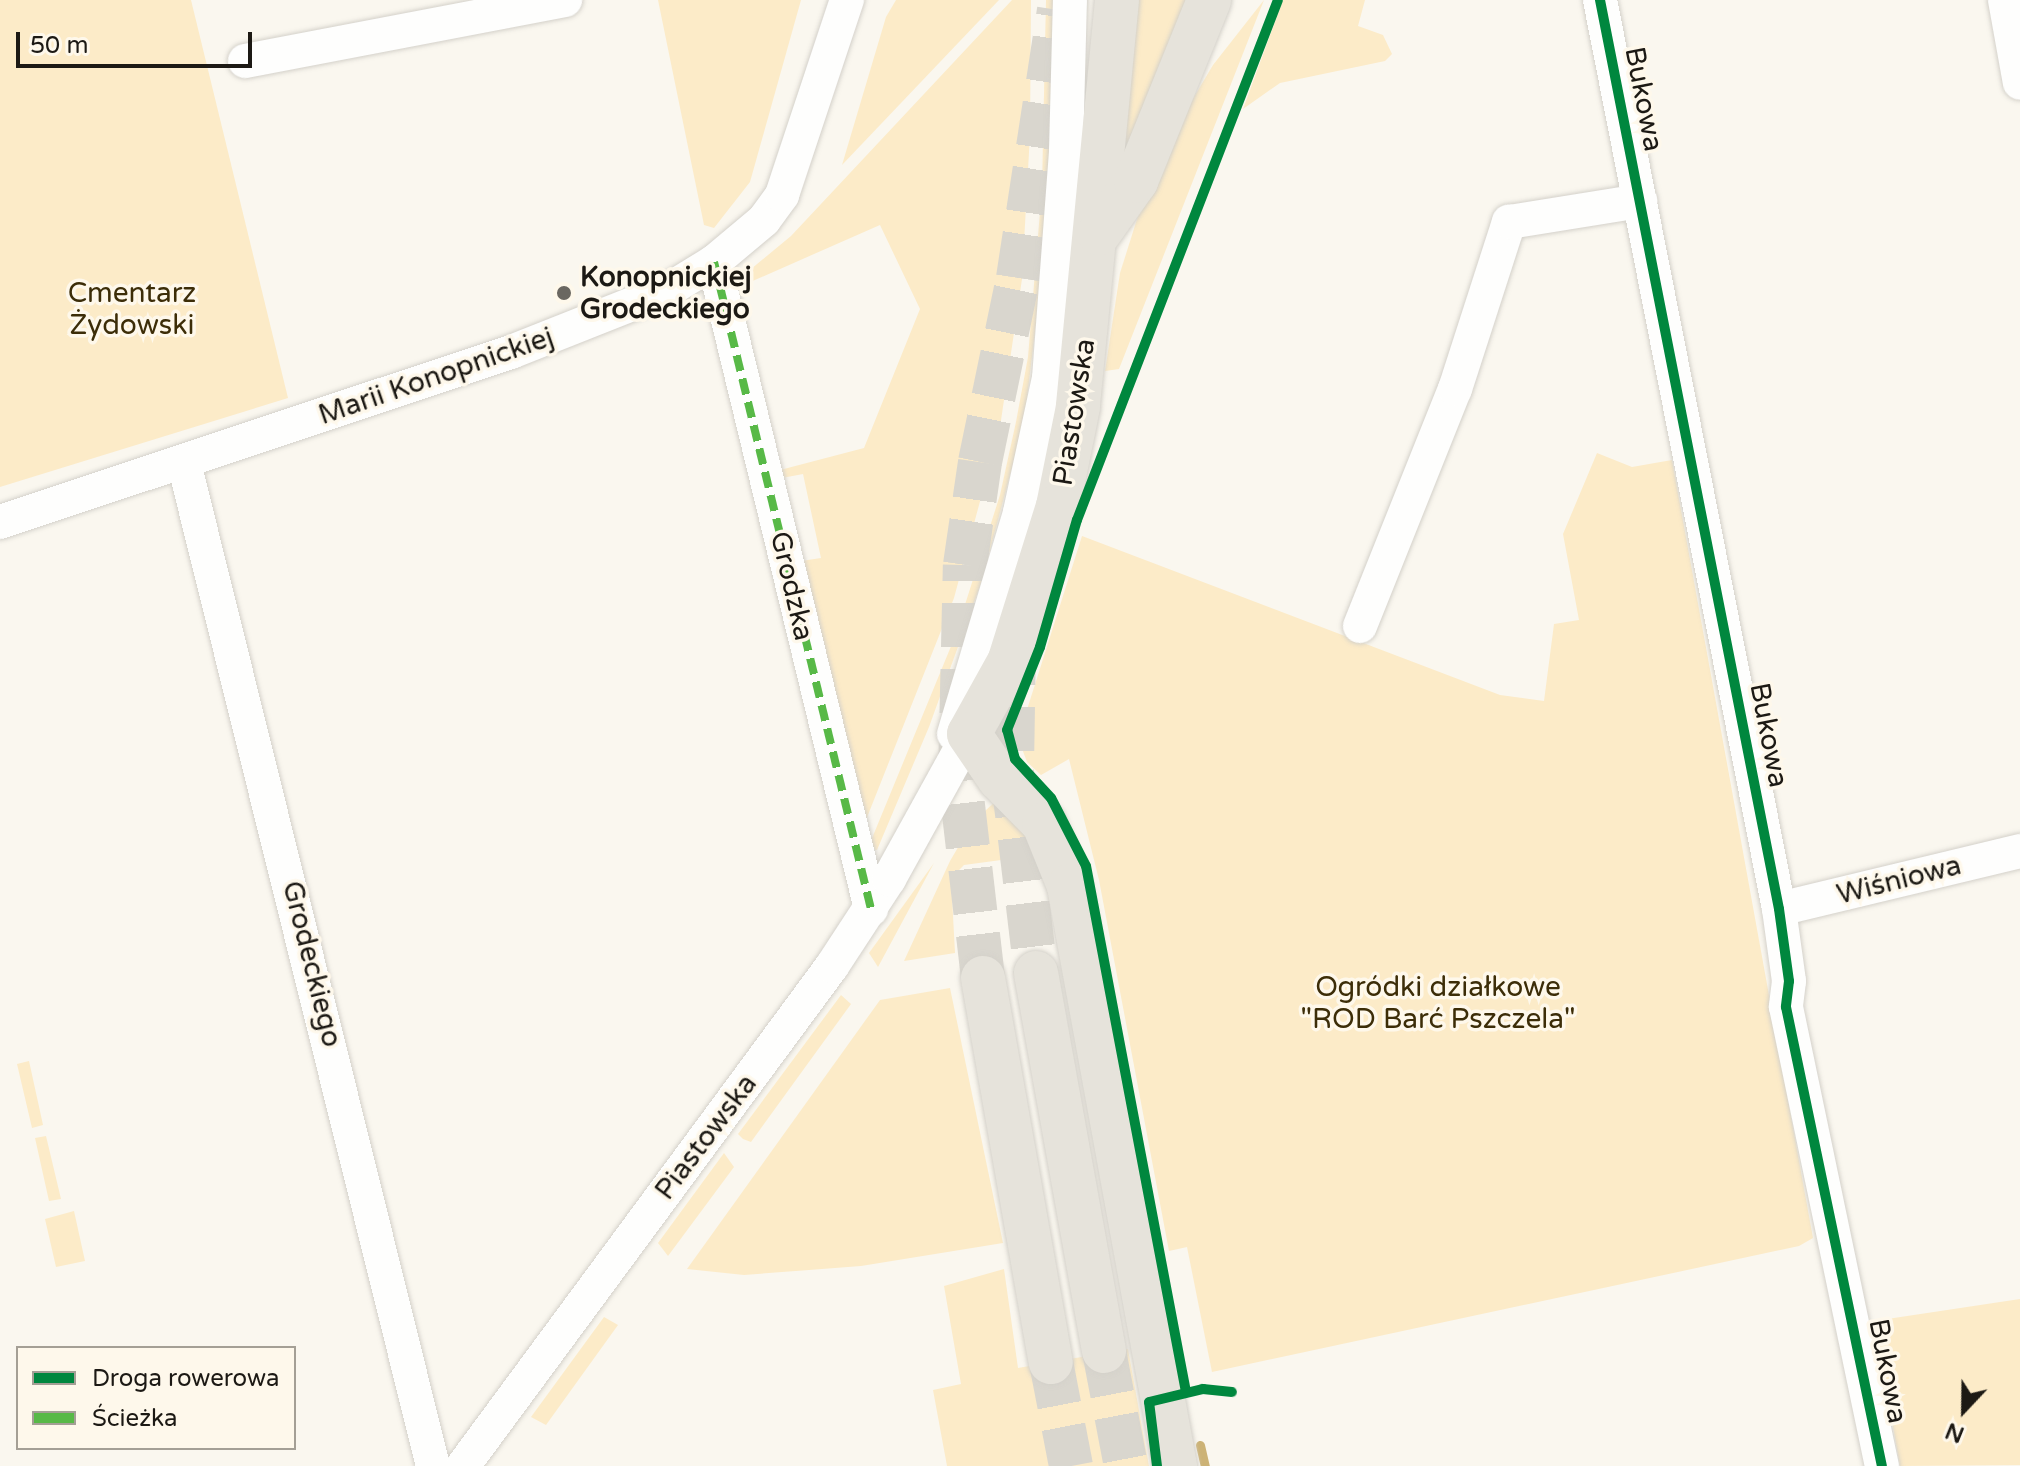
<!DOCTYPE html>
<meta charset="utf-8">
<style>
body{margin:0}
#map{position:relative;width:2020px;height:1466px;overflow:hidden;background:#faf7ef;font-family:"Varela Round",sans-serif}
div>[style]{position:absolute}
.green>*{inset:0;background:#fcebc8}
.stream>*{height:9px;margin:-4.5px;padding:0 4.5px;transform-origin:4.5px;border-radius:4.5px;background:#ccb275}
.major-tunnel>*{height:44px;margin-top:-22px;transform-origin:0;background:repeating-linear-gradient(90deg,#d9d6ce 0 44px,transparent 0 66px)}
.roads{filter:drop-shadow(0 0 2px #d4d1ca) drop-shadow(0 0 2px #d4d1ca)}
.minor>*{height:34px;margin:-17px;padding:0 17px;transform-origin:17px;border-radius:17px;background:#fefefd}
.major>*{height:44px;margin:-22px;padding:0 22px;transform-origin:22px;border-radius:22px;background:#e6e3db}
.quiet>*{height:8px;margin-top:-4px;transform-origin:0;background:repeating-linear-gradient(90deg,#58b947 0 16px,transparent 0 24px)}
.cycleway>*{height:10px;margin:-5px;padding:0 5px;transform-origin:5px;border-radius:5px;background:#00873e}
.dots>*{width:22px;height:22px;translate:-50% -50%;box-sizing:border-box;border:4px solid #fef8eb;border-radius:50%}
span{translate:-50% -50%;white-space:nowrap;text-align:center;line-height:1.15;-webkit-text-stroke:7px #fef8eb;paint-order:stroke}
.street-label{font-size:28px;color:#1c1914}
.poi-label{font-size:28px;color:#1c1914;font-weight:700}
.left{translate:0 -50%;text-align:left}
.park-label{font-size:28px;color:#3c2d08}
.legend{position:absolute;left:16px;top:1346px;width:280px;height:104px;box-sizing:border-box;background:#fef8eb;border:2px solid #a49f95;margin:0;padding:10px 14px;list-style:none;font-size:24px;color:#1c1914}
.legend li{display:flex;align-items:center;gap:16px;height:40px}
.legend b{width:40px;border:2px solid #a49f95}
.north{position:absolute;left:1924px;top:1370px;width:80px;height:80px;-webkit-text-stroke:6px #fef8eb;paint-order:stroke;rotate:202deg;font-size:22px;font-weight:700;line-height:32px;text-align:center;color:#1c1914}
.north::after{content:'';display:block;margin:auto;width:28px;height:36px;background:#1c1914;clip-path:polygon(50% 0,100% 100%,50% 72%,0 100%)}
.scale{position:absolute;left:16px;top:32px;width:236px;height:36px;box-sizing:border-box;border:4px solid #1c1914;border-top:0;padding-left:10px;font-size:24px;line-height:28px;white-space:nowrap;color:#1c1914;-webkit-text-stroke:6px #fef8eb;paint-order:stroke}
</style>
<div id="map">
<div class="green">
<i style="clip-path:polygon(0 0,191px 0,288px 398px,0 487px)"></i>
<i style="clip-path:polygon(658px 0,801px 0,750px 182px,714px 228px,704px 225px)"></i>
<i style="clip-path:polygon(896px 0,999px 0,842px 165px,886px 17px)"></i>
<i style="clip-path:polygon(1012px 0,1031px 0,1030px 134px,1022px 279px,1000px 427px,954px 598px,862px 830px,801px 561px,821px 558px,803px 474px,782px 478px,780px 470px,864px 448px,920px 309px,880px 225px,739px 287px,739px 279px,791px 236px)"></i>
<i style="clip-path:polygon(1046px 0,1054px 0,1052px 190px,1024px 423px,981px 583px,929px 727px,877px 850px,868px 848px,954px 639px,1000px 495px,1016px 422px,1028px 357px,1042px 188px)"></i>
<i style="clip-path:polygon(1134px 0,1194px 0,1118px 186px)"></i>
<i style="clip-path:polygon(1264px 0,1119px 369px,1105px 371px,1120px 273px,1144px 197px,1175px 129px,1213px 65px)"></i>
<i style="clip-path:polygon(1283px 0,1365px 0,1358px 26px,1383px 35px,1392px 54px,1385px 61px,1280px 83px,1243px 109px)"></i>
<i style="clip-path:polygon(1597px 453px,1632px 467px,1672px 460px,1813px 1238px,1799px 1246px,1212px 1372px,1187px 1247px,1169px 1251px,1099px 880px,1069px 759px,1041px 775px,1027px 762px,1018px 738px,1082px 536px,1500px 695px,1544px 701px,1554px 624px,1579px 620px,1563px 534px)"></i>
<i style="clip-path:polygon(998px 799px,1046px 854px,964px 865px,951px 878px,955px 953px,904px 961px,950px 861px,973px 822px)"></i>
<i style="clip-path:polygon(934px 863px,878px 967px,869px 953px)"></i>
<i style="clip-path:polygon(950px 988px,1003px 1243px,861px 1266px,744px 1275px,687px 1269px,880px 1000px)"></i>
<i style="clip-path:polygon(841px 995px,851px 1004px,751px 1142px,743px 1139px,738px 1134px)"></i>
<i style="clip-path:polygon(29px 1061px,43px 1125px,32px 1128px,17px 1064px)"></i>
<i style="clip-path:polygon(46px 1136px,61px 1199px,49px 1201px,35px 1138px)"></i>
<i style="clip-path:polygon(724px 1153px,734px 1167px,668px 1256px,658px 1243px)"></i>
<i style="clip-path:polygon(74px 1211px,85px 1261px,56px 1267px,45px 1219px)"></i>
<i style="clip-path:polygon(1004px 1269px,1018px 1368px,1128px 1349px,1149px 1466px,947px 1466px,933px 1390px,961px 1384px,944px 1286px)"></i>
<i style="clip-path:polygon(2020px 1299px,2020px 1465px,1900px 1466px,1874px 1321px)"></i>
<i style="clip-path:polygon(604px 1317px,618px 1325px,546px 1425px,531px 1417px)"></i>
</div>
<div class="stream">
<i style="left:1200px;top:1445px;width:22px;rotate:77deg"></i>
</div>
<div class="major-tunnel">
<i style="left:1014px;top:641px;width:131px;rotate:90.9deg"></i>
<i style="left:1012px;top:772px;width:202px;rotate:83.2deg"></i>
<i style="left:983px;top:978px;width:200px;rotate:-96.6deg"></i>
<i style="left:960px;top:779px;width:214px;rotate:-88.7deg"></i>
<i style="left:965px;top:565px;width:104px;rotate:-81.7deg"></i>
<i style="left:980px;top:462px;width:188px;rotate:-78.3deg"></i>
<i style="left:1018px;top:278px;width:271px;rotate:-81.3deg"></i>
<i style="left:1104px;top:1351px;width:117px;rotate:79.2deg"></i>
<i style="left:1051px;top:1362px;width:106px;rotate:79.1deg"></i>
</div>
<div class="roads">
<div class="minor">
<i style="left:1600px;top:0;width:926px;rotate:78.86deg"></i>
<i style="left:1779px;top:909px;width:73px;rotate:82.1deg"></i>
<i style="left:1789px;top:981px;width:26px;rotate:97deg"></i>
<i style="left:1786px;top:1007px;width:469px;rotate:78.2deg"></i>
<i style="left:2005px;top:0;width:84px;rotate:79.8deg"></i>
<i style="left:245px;top:61px;width:326px;rotate:-10.8deg"></i>
<i style="left:714px;top:262px;width:666px;rotate:76.36deg"></i>
<i style="left:184px;top:463px;width:1033px;rotate:76.06deg"></i>
<i style="left:0;top:522px;width:539px;rotate:-18.4deg"></i>
<i style="left:511px;top:352px;width:171px;rotate:-21.6deg"></i>
<i style="left:670px;top:289px;width:52px;rotate:-31.5deg"></i>
<i style="left:714px;top:262px;width:65px;rotate:-40deg"></i>
<i style="left:764px;top:220px;width:31px;rotate:-54deg"></i>
<i style="left:782px;top:195px;width:206px;rotate:-71.6deg"></i>
<i style="left:1360px;top:626px;width:255px;rotate:-68.2deg"></i>
<i style="left:1455px;top:389px;width:176px;rotate:-72.1deg"></i>
<i style="left:1509px;top:222px;width:133px;rotate:-9.1deg"></i>
<i style="left:954px;top:734px;width:232px;rotate:-73.4deg"></i>
<i style="left:1020px;top:512px;width:137px;rotate:-77.8deg"></i>
<i style="left:1049px;top:378px;width:228px;rotate:-85.7deg"></i>
<i style="left:1066px;top:151px;width:151px;rotate:-88.5deg"></i>
<i style="left:1779px;top:909px;width:248px;rotate:-13.5deg"></i>
<i style="left:463px;top:1466px;width:621px;rotate:-53.57deg"></i>
<i style="left:832px;top:966px;width:104px;rotate:-56.8deg"></i>
<i style="left:889px;top:879px;width:166px;rotate:-61.1deg"></i>
</div>
<div class="major">
<i style="left:1117px;top:0;width:409px;rotate:95.5deg"></i>
<i style="left:1078px;top:407px;width:101px;rotate:101.4deg"></i>
<i style="left:1058px;top:506px;width:164px;rotate:107.4deg"></i>
<i style="left:1009px;top:662px;width:82px;rotate:119.1deg"></i>
<i style="left:969px;top:734px;width:53px;rotate:55.7deg"></i>
<i style="left:999px;top:778px;width:64px;rotate:45.6deg"></i>
<i style="left:1044px;top:824px;width:67px;rotate:68deg"></i>
<i style="left:1069px;top:886px;width:590px;rotate:79.64deg"></i>
<i style="left:1099px;top:233px;width:64px;rotate:-54.6deg"></i>
<i style="left:1136px;top:181px;width:195px;rotate:-68deg"></i>
<i style="left:1036px;top:973px;width:384px;rotate:79.8deg"></i>
<i style="left:983px;top:978px;width:390px;rotate:80deg"></i>
</div>
</div>
<div class="quiet">
<i style="left:714px;top:262px;width:666px;rotate:76.36deg"></i>
</div>
<div class="cycleway">
<i style="left:1600px;top:0;width:926px;rotate:78.86deg"></i>
<i style="left:1779px;top:909px;width:73px;rotate:82.1deg"></i>
<i style="left:1789px;top:981px;width:26px;rotate:97deg"></i>
<i style="left:1786px;top:1007px;width:469px;rotate:78.2deg"></i>
<i style="left:1186px;top:1392px;width:535px;rotate:-100.76deg"></i>
<i style="left:1086px;top:866px;width:76px;rotate:-117.2deg"></i>
<i style="left:1051px;top:798px;width:53px;rotate:-132.7deg"></i>
<i style="left:1015px;top:759px;width:30px;rotate:-105deg"></i>
<i style="left:1007px;top:730px;width:89px;rotate:-68.3deg"></i>
<i style="left:1040px;top:647px;width:132px;rotate:-73.8deg"></i>
<i style="left:1077px;top:520px;width:557px;rotate:-68.87deg"></i>
<i style="left:1157px;top:1466px;width:64px;rotate:-97.1deg"></i>
<i style="left:1149px;top:1402px;width:56px;rotate:-13.5deg"></i>
<i style="left:1203px;top:1389px;width:29px;rotate:6deg"></i>
</div>
<div class="dots">
<i style="left:564px;top:293px;background:#6a6761"></i>
</div>
<div class="street-label">
<span style="left:1644px;top:99px;rotate:79deg">Bukowa</span>
<span style="left:436px;top:376px;rotate:-19deg">Marii Konopnickiej</span>
<span style="left:1074px;top:412px;rotate:-81deg">Piastowska</span>
<span style="left:792px;top:586px;rotate:77deg">Grodzka</span>
<span style="left:1769px;top:735px;rotate:79deg">Bukowa</span>
<span style="left:1899px;top:880px;rotate:-14deg">Wiśniowa</span>
<span style="left:312px;top:964px;rotate:76deg">Grodeckiego</span>
<span style="left:706px;top:1137px;rotate:-53deg">Piastowska</span>
<span style="left:1888px;top:1371px;rotate:79deg">Bukowa</span>
</div>
<div class="poi-label">
<span class="left" style="left:580px;top:293px">Konopnickiej<br>Grodeckiego</span>
</div>
<div class="park-label">
<span style="left:132px;top:309px">Cmentarz<br>Żydowski</span>
<span style="left:1438px;top:1003px">Ogródki działkowe<br>"ROD Barć Pszczela"</span>
</div>
<ul class="legend">
<li><b style="height:10px;background:#00873e"></b>Droga rowerowa</li>
<li><b style="height:10px;background:#58b947"></b>Ścieżka</li>
</ul>
<div class="north">N</div>
<div class="scale">50 m</div>
</div>
